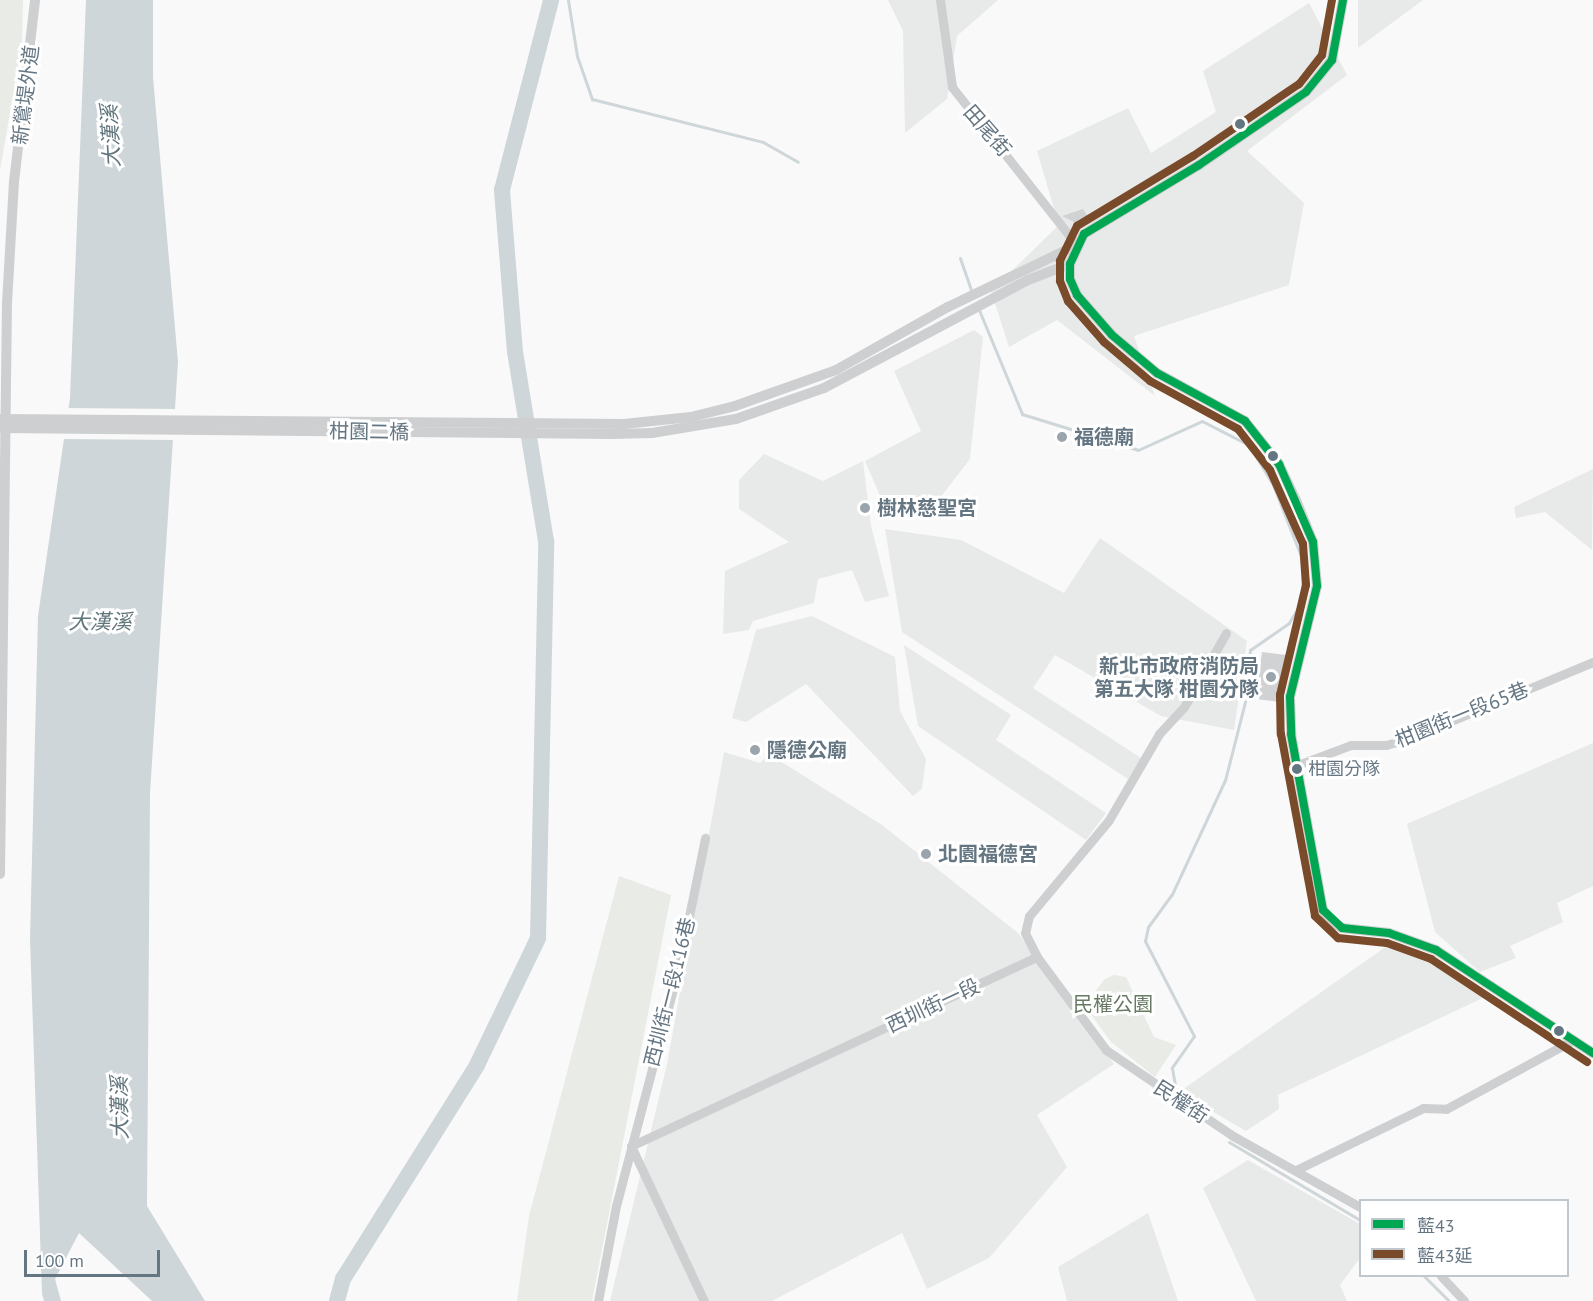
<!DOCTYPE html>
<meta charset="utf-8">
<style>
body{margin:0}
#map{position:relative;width:1593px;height:1301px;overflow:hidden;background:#f9f9f9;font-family:"PT Sans","Noto Sans TC",sans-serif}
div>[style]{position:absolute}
.built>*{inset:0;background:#e8e9e9}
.green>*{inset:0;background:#e8ebe6}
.water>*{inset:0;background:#ced6d9}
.pier>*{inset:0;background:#f9f9f9}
.stream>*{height:3px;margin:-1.5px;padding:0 1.5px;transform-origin:1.5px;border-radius:1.5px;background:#ced6d9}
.river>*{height:16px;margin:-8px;padding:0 8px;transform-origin:8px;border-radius:8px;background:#ced6d9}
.building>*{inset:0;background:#d0d2d3}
.minor>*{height:9px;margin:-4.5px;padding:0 4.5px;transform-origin:4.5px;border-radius:4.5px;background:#cecfd0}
.tertiary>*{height:10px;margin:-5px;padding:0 5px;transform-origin:5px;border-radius:5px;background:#cecfd0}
.tertiary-bridge>*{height:10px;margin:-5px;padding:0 5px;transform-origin:5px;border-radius:5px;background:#cecfd0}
.bus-1>*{height:8px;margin:-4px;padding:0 4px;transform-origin:4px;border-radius:4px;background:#00a651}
.bus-2>*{height:8px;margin:-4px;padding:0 4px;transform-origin:4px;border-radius:4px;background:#7a4b2a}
.dots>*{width:16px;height:16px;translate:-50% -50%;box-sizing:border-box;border:3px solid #fff;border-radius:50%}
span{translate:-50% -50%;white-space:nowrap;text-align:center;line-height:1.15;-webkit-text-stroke:6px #fff;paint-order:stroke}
.bus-label{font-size:18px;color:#657683}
.left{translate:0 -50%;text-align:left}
.street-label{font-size:20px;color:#657683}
.poi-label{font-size:20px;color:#657683;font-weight:700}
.right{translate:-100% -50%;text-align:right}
.park-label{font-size:20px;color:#687a64}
.water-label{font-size:21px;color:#60757c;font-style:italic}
.legend{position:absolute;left:1359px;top:1199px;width:210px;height:78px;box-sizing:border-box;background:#fff;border:2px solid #c1c8cd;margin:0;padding:8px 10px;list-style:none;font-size:18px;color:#657683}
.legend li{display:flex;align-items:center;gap:12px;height:30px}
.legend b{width:30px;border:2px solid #c1c8cd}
.scale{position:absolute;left:24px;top:1250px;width:136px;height:27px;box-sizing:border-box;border:3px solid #657683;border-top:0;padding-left:8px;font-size:18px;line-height:21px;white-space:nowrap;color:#657683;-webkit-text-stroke:4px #fff;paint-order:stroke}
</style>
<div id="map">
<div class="built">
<i style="clip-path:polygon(888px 0,998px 0,957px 36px,947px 99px,905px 133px,903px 31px)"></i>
<i style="clip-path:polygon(1358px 0,1423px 0,1358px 48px)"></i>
<i style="clip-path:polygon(1309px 3px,1347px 75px,1247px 151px,1304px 203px,1289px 285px,1134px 336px,1155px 396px,1057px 320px,1009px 347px,991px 291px,1059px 225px,1037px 151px,1128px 108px,1151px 153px,1216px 112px,1203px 71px)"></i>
<i style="clip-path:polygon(974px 330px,983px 337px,970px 459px,936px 503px,889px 517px,865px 461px,921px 431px,894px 371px)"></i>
<i style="clip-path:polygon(764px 454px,823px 481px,863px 461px,871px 526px,889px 596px,865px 602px,852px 570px,818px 579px,814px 603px,753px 621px,749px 630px,723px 634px,725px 571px,789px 542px,739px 509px,739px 480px)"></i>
<i style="clip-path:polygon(1593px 469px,1592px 550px,1545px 512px,1516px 518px,1514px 507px)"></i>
<i style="clip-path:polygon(885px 529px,961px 540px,1064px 593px,1100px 538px,1247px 641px,1234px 730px,1161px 716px,1055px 655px,1033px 688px,1141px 758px,1128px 779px,902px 632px)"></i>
<i style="clip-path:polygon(812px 616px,895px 657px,900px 711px,926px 759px,922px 789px,913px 796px,806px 684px,746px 722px,732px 718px,756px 630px)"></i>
<i style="clip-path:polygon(904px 645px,1011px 715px,996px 740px,1106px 813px,1086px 840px,918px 726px)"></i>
<i style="clip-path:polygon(1593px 743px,1593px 886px,1557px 903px,1563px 922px,1510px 946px,1516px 958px,1480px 972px,1435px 932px,1407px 824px)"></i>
<i style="clip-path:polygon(724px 752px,760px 763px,769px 754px,882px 825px,1018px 933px,1114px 1064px,1037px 1115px,1067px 1167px,989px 1258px,927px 1289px,902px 1233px,772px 1301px,610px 1301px,667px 1064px)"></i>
<i style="clip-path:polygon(1394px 941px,1435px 956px,1487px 996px,1278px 1095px,1279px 1109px,1246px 1131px,1179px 1092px)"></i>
<i style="clip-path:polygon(1248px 1160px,1360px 1224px,1360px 1258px,1340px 1285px,1347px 1301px,1256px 1301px,1203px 1188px)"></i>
<i style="clip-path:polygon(1148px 1213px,1178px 1301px,1067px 1301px,1058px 1267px)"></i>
</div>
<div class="green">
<i style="clip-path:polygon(0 0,23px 0,22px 44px,0 170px)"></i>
<i style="clip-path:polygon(619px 876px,671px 895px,592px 1301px,517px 1301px,529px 1216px)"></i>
<i style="clip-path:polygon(1114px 975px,1126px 977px,1154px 1037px,1176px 1045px,1155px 1077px,1111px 1042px,1084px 1005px,1105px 979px)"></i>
</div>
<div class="water">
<i style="clip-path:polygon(86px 0,153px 0,153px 77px,178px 362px,150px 793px,147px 1206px,205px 1301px,152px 1301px,79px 1233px,55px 1279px,61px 1301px,44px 1301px,42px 1294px,30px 939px,38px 616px,70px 398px)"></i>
</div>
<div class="pier">
<i style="clip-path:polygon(65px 408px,178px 409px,176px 440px,61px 439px)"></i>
</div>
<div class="stream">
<i style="left:568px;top:0;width:57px;rotate:80.9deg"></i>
<i style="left:577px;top:56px;width:46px;rotate:70.8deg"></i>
<i style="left:592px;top:99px;width:176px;rotate:14.1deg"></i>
<i style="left:763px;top:142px;width:40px;rotate:29.7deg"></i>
<i style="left:960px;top:258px;width:36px;rotate:71deg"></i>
<i style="left:979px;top:310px;width:113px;rotate:67.5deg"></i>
<i style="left:1022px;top:414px;width:121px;rotate:17.2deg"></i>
<i style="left:1138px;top:450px;width:70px;rotate:-24.4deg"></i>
<i style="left:1202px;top:421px;width:53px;rotate:27.1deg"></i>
<i style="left:1249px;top:445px;width:47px;rotate:59deg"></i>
<i style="left:1273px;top:485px;width:82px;rotate:68.5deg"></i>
<i style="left:1303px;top:561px;width:40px;rotate:91.4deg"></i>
<i style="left:1302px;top:601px;width:26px;rotate:121deg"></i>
<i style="left:1289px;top:623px;width:47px;rotate:145.3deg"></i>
<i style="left:1250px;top:650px;width:44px;rotate:93.9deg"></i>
<i style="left:1247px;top:694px;width:89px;rotate:104.3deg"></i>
<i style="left:1225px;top:780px;width:126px;rotate:114.9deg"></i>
<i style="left:1172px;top:894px;width:41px;rotate:126deg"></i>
<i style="left:1148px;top:927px;width:14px;rotate:102deg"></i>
<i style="left:1145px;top:941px;width:107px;rotate:62.7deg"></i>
<i style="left:1194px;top:1036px;width:39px;rotate:125deg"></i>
<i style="left:1172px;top:1068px;width:22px;rotate:80deg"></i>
<i style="left:1229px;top:1142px;width:152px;rotate:30.8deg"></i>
<i style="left:1424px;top:1276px;width:35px;rotate:45deg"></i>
</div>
<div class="river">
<i style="left:337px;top:1301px;width:23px;rotate:-75deg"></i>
<i style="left:343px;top:1279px;width:252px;rotate:-57.9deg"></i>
<i style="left:477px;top:1065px;width:141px;rotate:-64.3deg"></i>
<i style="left:538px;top:938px;width:397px;rotate:-88.8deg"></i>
<i style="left:546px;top:541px;width:192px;rotate:-99.3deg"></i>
<i style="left:515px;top:352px;width:163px;rotate:-94.6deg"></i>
<i style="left:502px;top:190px;width:196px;rotate:-75.5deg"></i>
</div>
<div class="building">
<i style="clip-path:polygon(1083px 209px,1089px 218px,1078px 224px,1062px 216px)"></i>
<i style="clip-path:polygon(1262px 652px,1286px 655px,1280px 702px,1256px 699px)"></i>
</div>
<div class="minor">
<i style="left:940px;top:0;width:88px;rotate:82.1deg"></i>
<i style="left:952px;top:87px;width:201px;rotate:51.7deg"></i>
<i style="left:1226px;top:633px;width:85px;rotate:119.6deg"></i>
<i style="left:1184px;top:707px;width:37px;rotate:133deg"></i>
<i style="left:1159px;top:734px;width:99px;rotate:120.2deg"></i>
<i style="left:1109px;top:820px;width:125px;rotate:129.8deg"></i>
<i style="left:1029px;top:916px;width:17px;rotate:103deg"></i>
<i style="left:1025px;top:933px;width:27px;rotate:63deg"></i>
<i style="left:1037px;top:957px;width:116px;rotate:53.4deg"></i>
<i style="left:1106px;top:1050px;width:153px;rotate:34.1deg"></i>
<i style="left:1233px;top:1136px;width:145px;rotate:29.2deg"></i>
<i style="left:1295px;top:766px;width:60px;rotate:-20.6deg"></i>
<i style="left:1351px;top:745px;width:35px"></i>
<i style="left:1386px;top:745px;width:25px;rotate:-16deg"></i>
<i style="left:1410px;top:738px;width:198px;rotate:-22.6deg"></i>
<i style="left:631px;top:1146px;width:448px;rotate:-25deg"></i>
<i style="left:631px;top:1146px;width:171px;rotate:64.8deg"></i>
<i style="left:1296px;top:1170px;width:141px;rotate:-26deg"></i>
<i style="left:1423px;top:1108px;width:23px;rotate:2deg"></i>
<i style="left:1446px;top:1109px;width:142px;rotate:-28.5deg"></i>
<i style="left:1441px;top:1276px;width:34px;rotate:47deg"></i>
<i style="left:598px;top:1301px;width:97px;rotate:-79.3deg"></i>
<i style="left:616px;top:1206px;width:244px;rotate:-75.3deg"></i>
<i style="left:678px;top:970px;width:135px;rotate:-78.4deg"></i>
</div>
<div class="tertiary">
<i style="left:1343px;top:0;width:61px;rotate:100.4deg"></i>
<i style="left:1332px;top:60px;width:41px;rotate:129.1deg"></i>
<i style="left:1306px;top:92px;width:130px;rotate:145.7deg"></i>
<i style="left:1199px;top:165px;width:134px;rotate:149deg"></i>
<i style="left:1084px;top:234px;width:33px;rotate:115deg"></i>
<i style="left:1070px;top:264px;width:15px;rotate:90deg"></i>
<i style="left:1070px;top:279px;width:17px;rotate:66deg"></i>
<i style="left:1077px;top:295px;width:53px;rotate:48.8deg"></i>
<i style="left:1112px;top:335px;width:59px;rotate:40.2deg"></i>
<i style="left:1157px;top:373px;width:100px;rotate:28.6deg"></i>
<i style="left:1245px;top:421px;width:55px;rotate:51.7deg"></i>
<i style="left:1279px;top:464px;width:40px;rotate:65deg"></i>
<i style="left:1296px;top:500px;width:45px;rotate:68deg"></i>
<i style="left:1313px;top:542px;width:44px;rotate:84.8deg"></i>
<i style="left:1317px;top:586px;width:114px;rotate:103.7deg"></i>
<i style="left:1290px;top:697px;width:37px;rotate:88deg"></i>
<i style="left:1291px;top:734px;width:179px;rotate:79.7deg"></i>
<i style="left:1323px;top:910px;width:14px;rotate:54deg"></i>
<i style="left:1331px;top:921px;width:13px;rotate:32deg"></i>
<i style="left:1342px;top:928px;width:47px;rotate:6.1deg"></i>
<i style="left:1389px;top:933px;width:50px;rotate:19.9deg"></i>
<i style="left:1436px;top:950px;width:188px;rotate:33.3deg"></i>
<i style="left:735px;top:406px;width:107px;rotate:-19.6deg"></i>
<i style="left:836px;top:370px;width:129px;rotate:-29.4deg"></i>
<i style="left:948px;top:307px;width:143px;rotate:-25.7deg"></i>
<i style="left:736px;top:419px;width:93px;rotate:-19.4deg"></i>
<i style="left:824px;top:388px;width:231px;rotate:-27.9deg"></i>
<i style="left:1028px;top:280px;width:45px;rotate:-20.9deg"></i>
<i style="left:0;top:874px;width:571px;rotate:-89.3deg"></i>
<i style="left:7px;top:303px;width:121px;rotate:-86.7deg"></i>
<i style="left:14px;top:182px;width:183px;rotate:-83.4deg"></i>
</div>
<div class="tertiary-bridge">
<i style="left:0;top:419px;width:624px;rotate:0.46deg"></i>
<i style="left:624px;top:424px;width:67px;rotate:-6deg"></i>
<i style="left:691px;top:417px;width:45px;rotate:-14deg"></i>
<i style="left:0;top:428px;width:612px;rotate:0.56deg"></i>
<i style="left:612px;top:434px;width:40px;rotate:-1.4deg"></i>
<i style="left:652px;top:433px;width:85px;rotate:-9.5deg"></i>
</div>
<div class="bus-1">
<i style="left:1343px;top:0;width:61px;rotate:100.4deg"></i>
<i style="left:1332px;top:60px;width:41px;rotate:129.1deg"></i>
<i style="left:1306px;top:92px;width:130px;rotate:145.7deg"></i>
<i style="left:1199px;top:165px;width:134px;rotate:149deg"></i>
<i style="left:1084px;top:234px;width:33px;rotate:115deg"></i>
<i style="left:1070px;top:264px;width:15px;rotate:90deg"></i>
<i style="left:1070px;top:279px;width:17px;rotate:66deg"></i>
<i style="left:1077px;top:295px;width:53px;rotate:48.8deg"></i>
<i style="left:1112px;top:335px;width:59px;rotate:40.2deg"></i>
<i style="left:1157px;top:373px;width:100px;rotate:28.6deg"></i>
<i style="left:1245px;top:421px;width:55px;rotate:51.7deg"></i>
<i style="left:1279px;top:464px;width:85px;rotate:66.4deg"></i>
<i style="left:1313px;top:542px;width:44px;rotate:84.8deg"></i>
<i style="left:1317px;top:586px;width:114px;rotate:103.7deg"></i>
<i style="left:1290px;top:697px;width:37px;rotate:88deg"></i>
<i style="left:1291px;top:734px;width:179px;rotate:79.7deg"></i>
<i style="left:1323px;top:910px;width:26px;rotate:43deg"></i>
<i style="left:1342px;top:928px;width:47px;rotate:6.1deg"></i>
<i style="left:1389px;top:933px;width:50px;rotate:19.9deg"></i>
<i style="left:1436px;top:950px;width:188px;rotate:33.3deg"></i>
</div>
<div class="bus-2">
<i style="left:1332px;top:0;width:56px;rotate:100.3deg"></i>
<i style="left:1322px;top:55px;width:37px;rotate:128deg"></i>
<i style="left:1299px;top:84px;width:128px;rotate:145.8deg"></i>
<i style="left:1193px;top:156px;width:135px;rotate:148.9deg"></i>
<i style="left:1077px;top:226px;width:39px;rotate:116deg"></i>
<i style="left:1060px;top:261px;width:20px;rotate:90deg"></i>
<i style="left:1060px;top:281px;width:22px;rotate:68deg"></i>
<i style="left:1068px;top:301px;width:55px;rotate:48.7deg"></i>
<i style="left:1104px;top:342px;width:60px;rotate:40.3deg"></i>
<i style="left:1150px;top:381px;width:100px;rotate:28.6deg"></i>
<i style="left:1238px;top:429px;width:52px;rotate:52deg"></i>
<i style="left:1270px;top:470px;width:81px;rotate:66deg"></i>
<i style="left:1303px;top:544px;width:41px;rotate:85.8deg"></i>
<i style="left:1306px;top:585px;width:113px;rotate:103.3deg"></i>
<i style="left:1280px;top:695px;width:39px;rotate:89deg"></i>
<i style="left:1281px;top:734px;width:185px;rotate:79.4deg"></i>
<i style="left:1315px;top:916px;width:32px;rotate:44deg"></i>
<i style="left:1338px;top:938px;width:49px;rotate:5.8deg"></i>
<i style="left:1387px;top:943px;width:47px;rotate:20deg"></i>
<i style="left:1431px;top:959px;width:187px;rotate:33.4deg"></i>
</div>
<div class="dots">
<i style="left:1240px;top:124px;background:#657683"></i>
<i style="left:1062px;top:437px;background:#99a4ac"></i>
<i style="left:1273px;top:456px;background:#657683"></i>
<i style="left:865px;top:508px;background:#99a4ac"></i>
<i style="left:1271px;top:677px;background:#99a4ac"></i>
<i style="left:755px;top:750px;background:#99a4ac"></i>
<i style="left:1297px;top:769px;background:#657683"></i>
<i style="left:926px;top:854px;background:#99a4ac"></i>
<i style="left:1559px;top:1031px;background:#657683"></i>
</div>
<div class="bus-label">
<span class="left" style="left:1308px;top:769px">柑園分隊</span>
</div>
<div class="street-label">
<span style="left:26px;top:95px;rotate:-83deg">新鶯堤外道</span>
<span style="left:987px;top:131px;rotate:49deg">田尾街</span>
<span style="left:369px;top:432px;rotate:1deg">柑園二橋</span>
<span style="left:1462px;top:715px;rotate:-22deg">柑園街一段65巷</span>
<span style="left:670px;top:992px;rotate:-76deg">西圳街一段116巷</span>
<span style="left:933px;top:1006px;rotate:-25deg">西圳街一段</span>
<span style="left:1181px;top:1102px;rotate:33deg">民權街</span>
</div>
<div class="poi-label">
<span class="left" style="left:1074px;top:437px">福德廟</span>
<span class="left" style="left:877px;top:508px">樹林慈聖宮</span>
<span class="right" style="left:1259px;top:678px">新北市政府消防局<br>第五大隊 柑園分隊</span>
<span class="left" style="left:767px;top:750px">隱德公廟</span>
<span class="left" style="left:938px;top:854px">北園福德宮</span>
</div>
<div class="park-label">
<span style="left:1113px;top:1004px">民權公園</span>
</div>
<div class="water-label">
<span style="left:111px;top:136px;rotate:-93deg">大漢溪</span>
<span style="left:100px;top:622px">大漢溪</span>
<span style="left:120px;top:1108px;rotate:-91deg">大漢溪</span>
</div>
<ul class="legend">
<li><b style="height:8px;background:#00a651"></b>藍43</li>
<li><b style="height:8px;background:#7a4b2a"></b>藍43延</li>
</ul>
<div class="scale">100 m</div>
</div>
